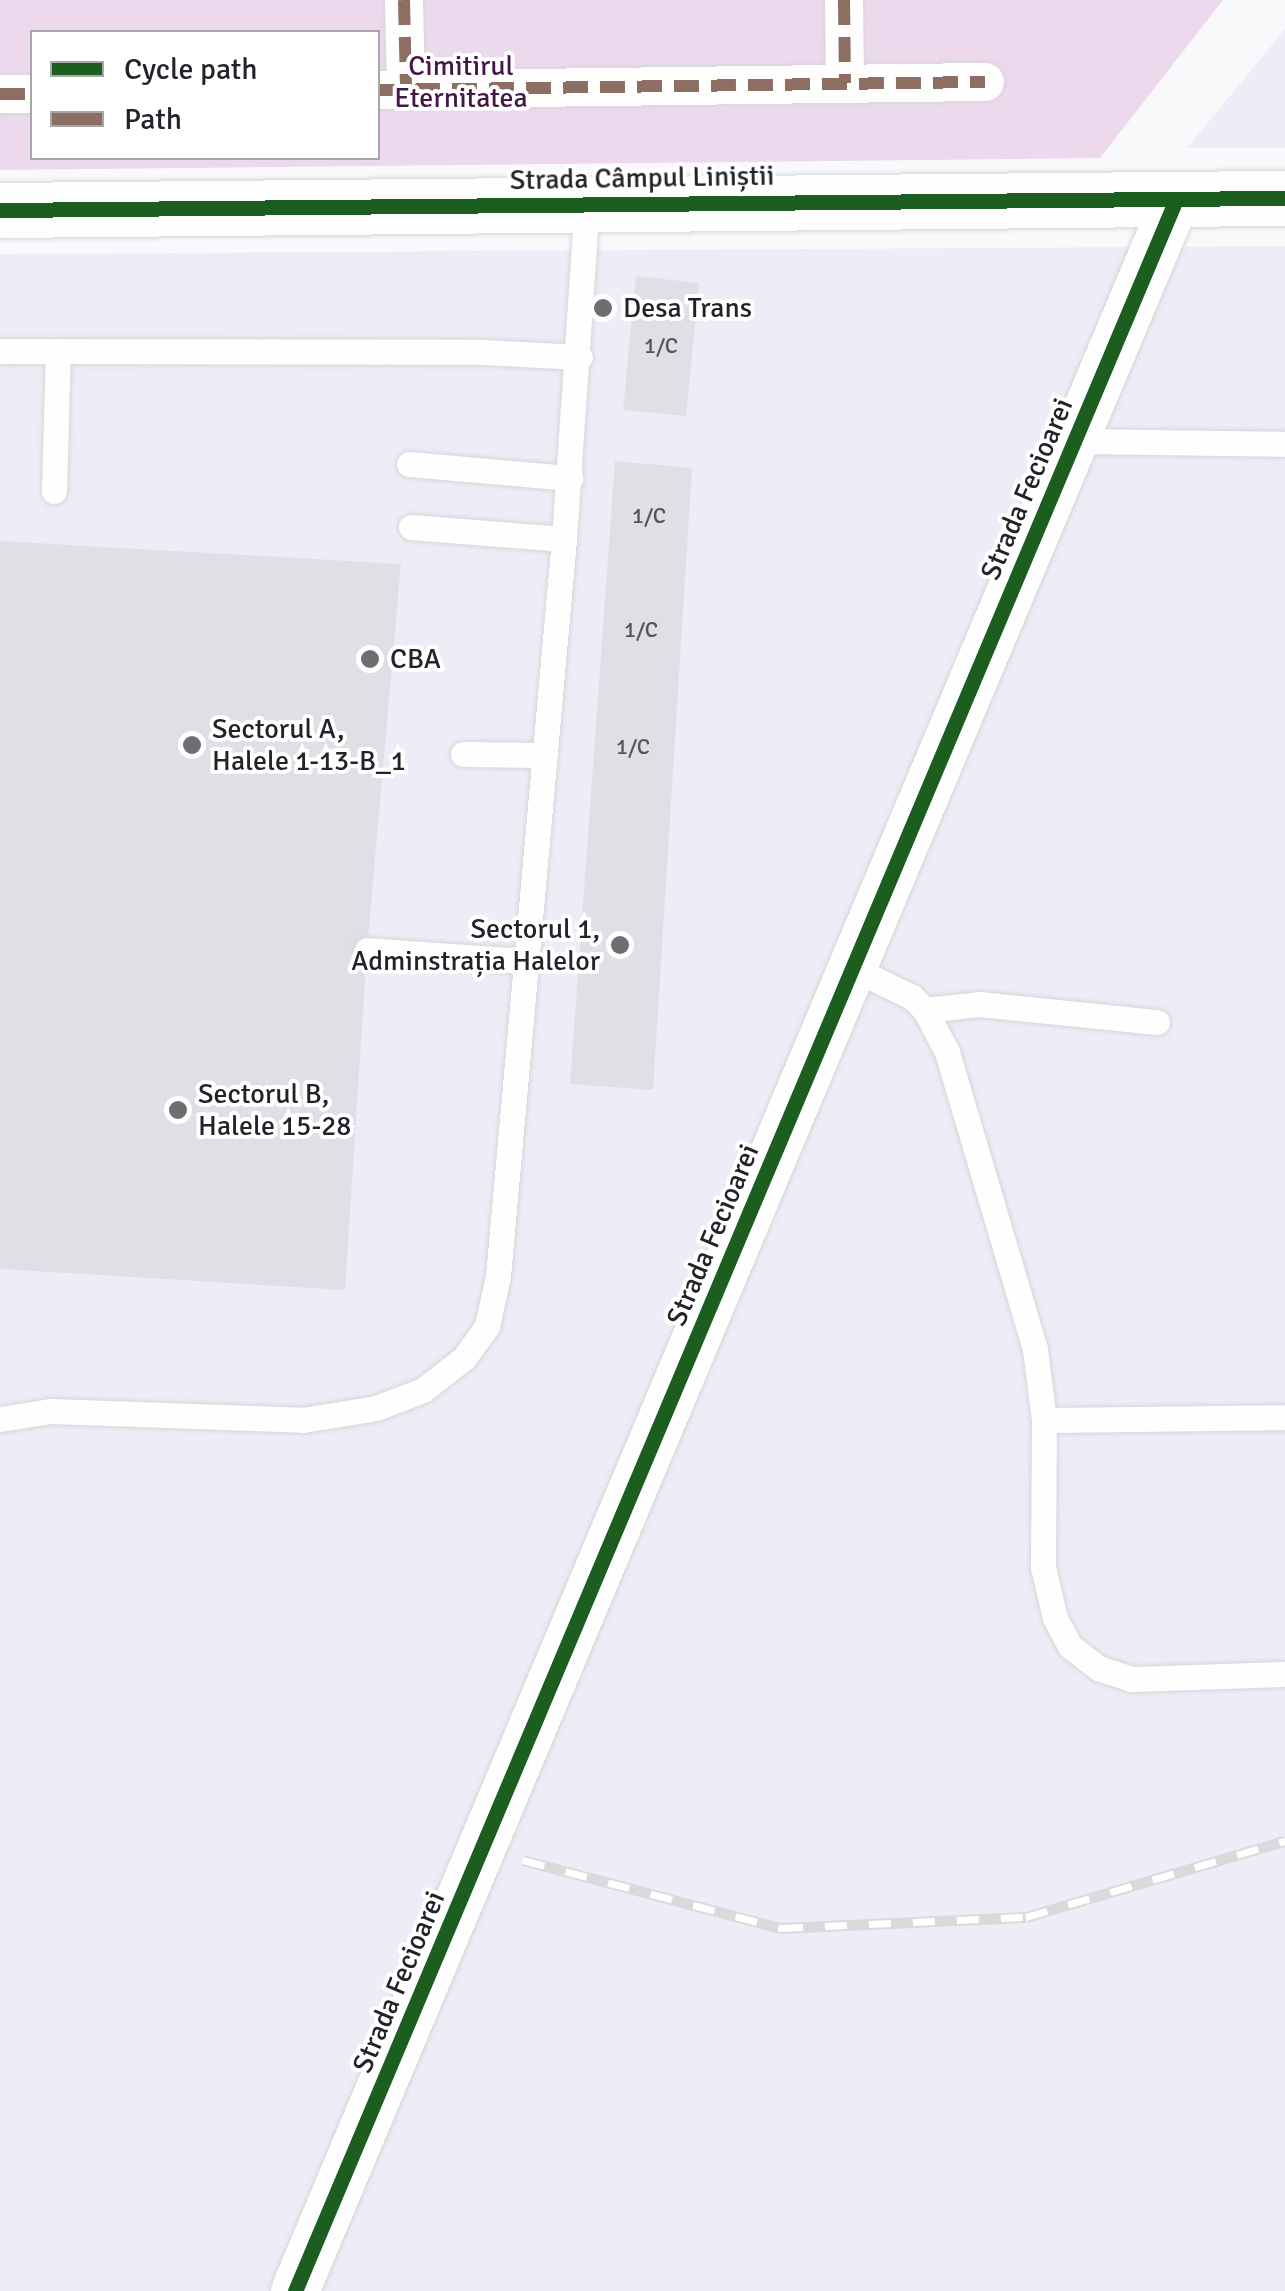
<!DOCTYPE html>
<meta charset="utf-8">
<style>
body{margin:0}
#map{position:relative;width:1285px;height:2291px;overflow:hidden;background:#f9f9fb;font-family:Signika,sans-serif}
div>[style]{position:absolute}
.built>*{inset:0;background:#ededf7}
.green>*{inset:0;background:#edd9ee}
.building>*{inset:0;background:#e1dfe5}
.roads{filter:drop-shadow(0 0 2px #d6d5da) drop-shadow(0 0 2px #d6d5da)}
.service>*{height:25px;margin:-12.5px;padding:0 12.5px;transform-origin:12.5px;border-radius:12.5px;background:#fefefe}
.pedestrian>*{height:38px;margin:-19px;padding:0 19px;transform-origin:19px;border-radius:19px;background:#fefefe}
.minor>*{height:48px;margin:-24px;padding:0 24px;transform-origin:24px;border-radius:24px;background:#fefefe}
.tertiary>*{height:55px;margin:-27.5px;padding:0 27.5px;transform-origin:27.5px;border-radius:27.5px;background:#fefefe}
.rail>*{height:11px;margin-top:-5.5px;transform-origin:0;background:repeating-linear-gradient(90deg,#fff 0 22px,#dadadc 0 44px);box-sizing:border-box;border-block:2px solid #dadadc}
.quiet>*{height:12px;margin-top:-6px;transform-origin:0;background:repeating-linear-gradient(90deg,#8d6e63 0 25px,transparent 0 37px)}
.cycleway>*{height:15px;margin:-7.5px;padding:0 7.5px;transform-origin:7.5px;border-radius:7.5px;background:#1b5e20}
.dots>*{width:28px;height:28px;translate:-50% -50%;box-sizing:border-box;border:5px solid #fff;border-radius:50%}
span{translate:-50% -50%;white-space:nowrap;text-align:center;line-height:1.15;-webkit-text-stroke:8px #fff;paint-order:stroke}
.number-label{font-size:22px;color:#55545b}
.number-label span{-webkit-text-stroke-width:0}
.park-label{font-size:28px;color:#451747}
.street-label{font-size:28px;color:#222229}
.poi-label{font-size:28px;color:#222229}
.left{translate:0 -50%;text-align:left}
.right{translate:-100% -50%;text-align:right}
.legend{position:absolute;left:30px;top:30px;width:350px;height:130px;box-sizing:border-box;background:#fff;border:2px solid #a7a7a9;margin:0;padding:12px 18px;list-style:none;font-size:30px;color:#222229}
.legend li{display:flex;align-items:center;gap:20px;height:50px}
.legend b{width:50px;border:2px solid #a7a7a9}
</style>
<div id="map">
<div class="built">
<i style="clip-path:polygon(1285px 29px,1285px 148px,1187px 148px)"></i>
<i style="clip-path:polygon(1285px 246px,1285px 2291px,0 2291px,0 254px)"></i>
</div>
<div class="green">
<i style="clip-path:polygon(evenodd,0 0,1223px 0,1100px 158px,0 170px,0 0,32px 32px,378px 32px,378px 158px,32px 158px,32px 32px)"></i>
</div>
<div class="building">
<i style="clip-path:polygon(636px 276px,699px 283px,686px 416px,623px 410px)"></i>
<i style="clip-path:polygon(615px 461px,692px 468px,653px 1090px,570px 1084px)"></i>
<i style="clip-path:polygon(0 541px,401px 564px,367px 950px,345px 1290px,0 1269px)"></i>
</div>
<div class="roads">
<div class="service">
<i style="left:0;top:351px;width:483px;rotate:0.1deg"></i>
<i style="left:483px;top:352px;width:97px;rotate:3deg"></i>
<i style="left:1075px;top:441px;width:210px;rotate:0.8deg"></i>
<i style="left:409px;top:464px;width:162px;rotate:5deg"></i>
<i style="left:54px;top:491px;width:140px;rotate:-88.4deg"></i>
<i style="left:411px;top:527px;width:153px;rotate:4.5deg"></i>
<i style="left:463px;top:754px;width:81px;rotate:0.7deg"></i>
<i style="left:367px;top:950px;width:159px;rotate:4deg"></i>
<i style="left:852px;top:968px;width:67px;rotate:25.8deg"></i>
<i style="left:912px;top:997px;width:18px;rotate:45deg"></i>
<i style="left:925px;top:1010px;width:47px;rotate:62.4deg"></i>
<i style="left:947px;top:1052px;width:310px;rotate:73.5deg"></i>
<i style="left:1035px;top:1349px;width:72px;rotate:82.8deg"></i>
<i style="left:1044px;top:1420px;width:147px;rotate:90.4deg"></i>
<i style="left:1043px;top:1567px;width:52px;rotate:76.8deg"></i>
<i style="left:1055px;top:1618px;width:32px;rotate:62deg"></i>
<i style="left:1070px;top:1646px;width:36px;rotate:38deg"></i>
<i style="left:1098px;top:1668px;width:35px;rotate:18deg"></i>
<i style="left:1131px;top:1679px;width:154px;rotate:-1.9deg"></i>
<i style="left:925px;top:1010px;width:54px;rotate:-6.3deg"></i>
<i style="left:979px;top:1004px;width:179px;rotate:5.8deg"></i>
<i style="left:0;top:1419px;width:52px;rotate:-8.9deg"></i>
<i style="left:51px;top:1411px;width:252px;rotate:2deg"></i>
<i style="left:303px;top:1420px;width:74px;rotate:-9.3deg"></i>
<i style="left:376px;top:1408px;width:50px;rotate:-21deg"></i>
<i style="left:423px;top:1390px;width:52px;rotate:-38deg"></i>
<i style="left:464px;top:1358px;width:39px;rotate:-54deg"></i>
<i style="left:487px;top:1326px;width:51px;rotate:-77.6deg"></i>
<i style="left:498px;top:1276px;width:740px;rotate:-84.88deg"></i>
<i style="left:564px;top:539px;width:336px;rotate:-86.1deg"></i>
<i style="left:1044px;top:1420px;width:241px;rotate:-0.7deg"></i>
</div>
<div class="pedestrian">
<i style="left:404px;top:0;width:89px;rotate:88.7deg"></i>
<i style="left:844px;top:0;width:83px;rotate:89.3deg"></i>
<i style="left:378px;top:90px;width:607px;rotate:-0.76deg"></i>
<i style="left:0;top:94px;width:32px"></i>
</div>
<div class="minor">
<i style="left:295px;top:2291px;width:2270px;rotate:-67.16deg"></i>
</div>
<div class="tertiary">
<i style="left:0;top:210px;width:1285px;rotate:-0.54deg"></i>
</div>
</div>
<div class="rail">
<i style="left:523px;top:1860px;width:267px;rotate:14.8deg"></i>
<i style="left:781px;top:1928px;width:245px;rotate:-2.6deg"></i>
<i style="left:1026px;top:1917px;width:270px;rotate:-16.4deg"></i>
</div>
<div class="quiet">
<i style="left:404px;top:0;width:89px;rotate:88.7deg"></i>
<i style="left:844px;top:0;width:83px;rotate:89.3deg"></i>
<i style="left:378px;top:90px;width:607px;rotate:-0.76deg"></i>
<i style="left:0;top:94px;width:32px"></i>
</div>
<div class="cycleway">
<i style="left:0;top:210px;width:1285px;rotate:-0.54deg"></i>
<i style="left:295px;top:2291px;width:2270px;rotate:-67.16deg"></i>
</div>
<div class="dots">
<i style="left:603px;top:308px;background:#6d6d72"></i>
<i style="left:370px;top:659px;background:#6d6d72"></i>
<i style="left:192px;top:745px;background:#6d6d72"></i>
<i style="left:620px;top:945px;background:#6d6d72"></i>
<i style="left:178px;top:1110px;background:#6d6d72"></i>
</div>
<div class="number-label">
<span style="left:661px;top:346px">1/C</span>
<span style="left:649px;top:516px">1/C</span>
<span style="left:641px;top:630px">1/C</span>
<span style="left:633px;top:747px">1/C</span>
</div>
<div class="park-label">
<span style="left:461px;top:82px">Cimitirul<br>Eternitatea</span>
</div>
<div class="street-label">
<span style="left:642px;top:178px;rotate:-1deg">Strada Câmpul Liniștii</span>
<span style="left:1027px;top:489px;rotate:-67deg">Strada Fecioarei</span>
<span style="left:713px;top:1235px;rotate:-67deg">Strada Fecioarei</span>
<span style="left:399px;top:1982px;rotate:-67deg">Strada Fecioarei</span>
</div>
<div class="poi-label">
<span class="left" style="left:623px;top:308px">Desa Trans</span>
<span class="left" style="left:390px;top:659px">CBA</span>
<span class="left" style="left:212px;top:745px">Sectorul A,<br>Halele 1-13-B_1</span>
<span class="right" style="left:600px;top:945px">Sectorul 1,<br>Adminstrația Halelor</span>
<span class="left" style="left:198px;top:1110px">Sectorul B,<br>Halele 15-28</span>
</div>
<ul class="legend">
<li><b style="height:12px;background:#1b5e20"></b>Cycle path</li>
<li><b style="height:12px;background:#8d6e63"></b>Path</li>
</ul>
</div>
